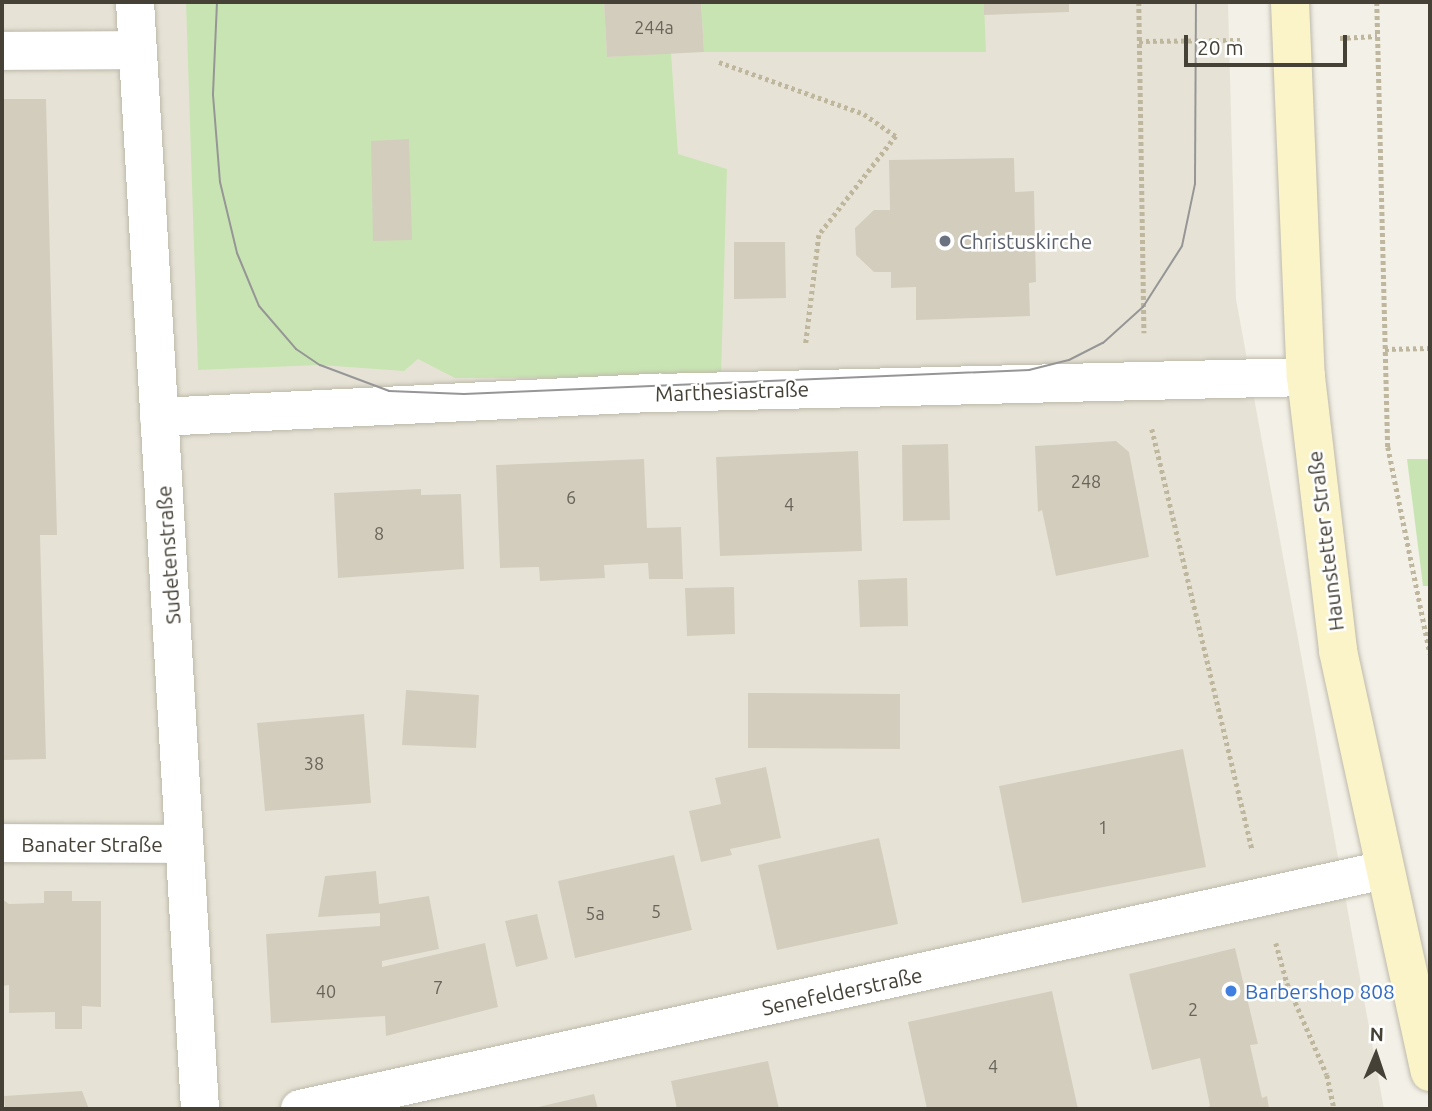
<!DOCTYPE html>
<meta charset="utf-8">
<style>
body{margin:0}
#map{position:relative;width:1432px;height:1111px;overflow:hidden;background:#f3f0e8;font-family:Ubuntu,sans-serif}
div>[style]{position:absolute}
.residential>*{inset:0;background:#e6e3d6}
.green>*{inset:0;background:#c9e4b3}
.building>*{inset:0;background:#d3cdbe}
.path>*{height:4.5px;margin-top:-2.25px;transform-origin:0;background:repeating-linear-gradient(90deg,#beb69d 0 3.5px,transparent 0 7px)}
.roads{filter:drop-shadow(0 0 2px #bdb9ab) drop-shadow(0 0 2px #bdb9ab)}
.street>*{height:38px;margin:-19px;padding:0 19px;transform-origin:19px;border-radius:19px;background:#fff}
.secondary>*{height:38px;margin:-19px;padding:0 19px;transform-origin:19px;border-radius:19px;background:#fbf4c9}
.tram>*{height:2px;margin:-1px;padding:0 1px;transform-origin:1px;border-radius:1px;background:#969696}
.dots>*{width:19px;height:19px;translate:-50% -50%;box-sizing:border-box;border:4px solid #fff;border-radius:50%}
span{translate:-50% -50%;white-space:nowrap;text-align:center;line-height:1.15;-webkit-text-stroke:5px #fff;paint-order:stroke}
.number-label{font-size:18px;color:#686459}
.number-label span{-webkit-text-stroke-width:0}
.worship-label{font-size:21px;color:#5b616d}
.left{translate:0 -50%;text-align:left}
.street-label{font-size:21px;color:#454137}
.shop-label{font-size:21px;color:#366cbe}
.frame{position:absolute;inset:0;border:4px solid #454137;pointer-events:none}
.north{position:absolute;left:1341px;top:1020px;width:70px;height:70px;-webkit-text-stroke:5px #fff;paint-order:stroke;rotate:2deg;font-size:19px;font-weight:700;line-height:28px;text-align:center;color:#454137}
.north::after{content:'';display:block;margin:auto;width:24px;height:32px;background:#454137;clip-path:polygon(50% 0,100% 100%,50% 72%,0 100%)}
.scale{position:absolute;left:1184px;top:35px;width:163px;height:32px;box-sizing:border-box;border:4px solid #454137;border-top:0;padding-left:9px;font-size:21px;line-height:24px;white-space:nowrap;color:#454137;-webkit-text-stroke:5px #fff;paint-order:stroke}
</style>
<div id="map">
<div class="residential">
<i style="clip-path:polygon(2px 2px,1228px 2px,1236px 299px,1384px 1109px,2px 1109px)"></i>
</div>
<div class="green">
<i style="clip-path:polygon(186px 2px,604px 2px,607px 57px,671px 53px,678px 154px,727px 169px,721px 377px,455px 378px,418px 359px,404px 371px,320px 365px,198px 370px)"></i>
<i style="clip-path:polygon(701px 2px,984px 2px,986px 52px,704px 52px)"></i>
<i style="clip-path:polygon(1407px 459px,1430px 459px,1430px 586px,1423px 586px)"></i>
</div>
<div class="building">
<i style="clip-path:polygon(604px 2px,701px 2px,704px 52px,607px 57px)"></i>
<i style="clip-path:polygon(984px 2px,1069px 2px,1069px 12px,984px 15px)"></i>
<i style="clip-path:polygon(2px 99px,46px 99px,57px 535px,40px 535px,46px 759px,2px 760px)"></i>
<i style="clip-path:polygon(409px 139px,412px 240px,373px 241px,371px 141px)"></i>
<i style="clip-path:polygon(1014px 158px,1015px 192px,1034px 191px,1036px 282px,1029px 283px,1030px 316px,916px 320px,916px 287px,891px 288px,891px 272px,874px 272px,856px 255px,855px 228px,874px 210px,890px 210px,889px 160px)"></i>
<i style="clip-path:polygon(734px 242px,785px 242px,786px 298px,734px 299px)"></i>
<i style="clip-path:polygon(1116px 441px,1129px 452px,1149px 557px,1056px 576px,1042px 510px,1038px 512px,1035px 446px)"></i>
<i style="clip-path:polygon(948px 444px,950px 520px,903px 521px,902px 445px)"></i>
<i style="clip-path:polygon(858px 451px,862px 551px,720px 556px,716px 457px)"></i>
<i style="clip-path:polygon(644px 459px,647px 528px,681px 527px,683px 579px,649px 579px,648px 563px,604px 565px,605px 578px,540px 581px,539px 567px,500px 568px,496px 465px)"></i>
<i style="clip-path:polygon(421px 489px,421px 495px,461px 494px,464px 569px,338px 578px,334px 493px)"></i>
<i style="clip-path:polygon(907px 578px,908px 626px,860px 627px,858px 580px)"></i>
<i style="clip-path:polygon(734px 587px,735px 634px,687px 636px,685px 588px)"></i>
<i style="clip-path:polygon(406px 690px,479px 695px,476px 748px,402px 745px)"></i>
<i style="clip-path:polygon(748px 693px,900px 694px,900px 749px,748px 748px)"></i>
<i style="clip-path:polygon(364px 714px,371px 803px,265px 811px,257px 723px)"></i>
<i style="clip-path:polygon(1183px 749px,1206px 867px,1022px 903px,999px 786px)"></i>
<i style="clip-path:polygon(766px 767px,781px 838px,730px 849px,732px 855px,701px 862px,689px 811px,721px 804px,715px 778px)"></i>
<i style="clip-path:polygon(879px 838px,898px 924px,777px 950px,758px 865px)"></i>
<i style="clip-path:polygon(674px 855px,692px 930px,575px 958px,558px 881px)"></i>
<i style="clip-path:polygon(376px 871px,379px 904px,429px 896px,439px 949px,382px 961px,382px 967px,485px 943px,498px 1007px,386px 1036px,385px 1016px,271px 1023px,266px 934px,380px 926px,380px 913px,318px 917px,325px 876px)"></i>
<i style="clip-path:polygon(44px 891px,72px 891px,72px 901px,101px 901px,101px 1007px,82px 1006px,82px 1029px,55px 1029px,55px 1012px,9px 1013px,9px 985px,2px 986px,2px 899px,9px 904px,44px 903px)"></i>
<i style="clip-path:polygon(537px 914px,548px 959px,516px 967px,505px 921px)"></i>
<i style="clip-path:polygon(1235px 948px,1258px 1044px,1250px 1045px,1262px 1098px,1267px 1096px,1269px 1109px,1203px 1109px,1210px 1106px,1200px 1058px,1152px 1070px,1129px 974px)"></i>
<i style="clip-path:polygon(1052px 991px,1078px 1109px,927px 1109px,908px 1022px)"></i>
<i style="clip-path:polygon(768px 1061px,779px 1109px,677px 1109px,671px 1081px)"></i>
<i style="clip-path:polygon(82px 1091px,89px 1109px,5px 1109px,4px 1096px)"></i>
<i style="clip-path:polygon(594px 1094px,598px 1109px,534px 1109px,534px 1108px)"></i>
</div>
<div class="path">
<i style="left:1139px;top:2px;width:331px;rotate:89.1deg"></i>
<i style="left:1377px;top:2px;width:445px;rotate:88.6deg"></i>
<i style="left:1388px;top:447px;width:211px;rotate:78.5deg"></i>
<i style="left:1340px;top:38px;width:37px;rotate:-3deg"></i>
<i style="left:1139px;top:41px;width:104px;rotate:-0.6deg"></i>
<i style="left:719px;top:62px;width:154px;rotate:19.7deg"></i>
<i style="left:864px;top:114px;width:39px;rotate:35deg"></i>
<i style="left:896px;top:136px;width:125px;rotate:127.9deg"></i>
<i style="left:819px;top:235px;width:109px;rotate:96.9deg"></i>
<i style="left:1385px;top:349px;width:45px;rotate:-1.3deg"></i>
<i style="left:1152px;top:429px;width:433px;rotate:76.6deg"></i>
<i style="left:1276px;top:943px;width:41px;rotate:74.6deg"></i>
<i style="left:1287px;top:983px;width:100px;rotate:66.5deg"></i>
<i style="left:1327px;top:1075px;width:35px;rotate:78deg"></i>
</div>
<div class="roads">
<div class="street">
<i style="left:135px;top:2px;width:1109px;rotate:86.64deg"></i>
<i style="left:2px;top:51px;width:134px;rotate:-0.4deg"></i>
<i style="left:159px;top:417px;width:499px;rotate:-2.8deg"></i>
<i style="left:657px;top:393px;width:649px;rotate:-1.41deg"></i>
<i style="left:2px;top:843px;width:180px;rotate:0.3deg"></i>
<i style="left:300px;top:1109px;width:1110px;rotate:-12.43deg"></i>
</div>
<div class="secondary">
<i style="left:1290px;top:2px;width:375px;rotate:87.6deg"></i>
<i style="left:1306px;top:377px;width:276px;rotate:83.3deg"></i>
<i style="left:1338px;top:651px;width:431px;rotate:77.7deg"></i>
</div>
</div>
<div class="tram">
<i style="left:217px;top:2px;width:93px;rotate:92.5deg"></i>
<i style="left:213px;top:95px;width:87px;rotate:85.4deg"></i>
<i style="left:220px;top:182px;width:73px;rotate:76.5deg"></i>
<i style="left:237px;top:253px;width:57px;rotate:67.5deg"></i>
<i style="left:259px;top:306px;width:57px;rotate:49.3deg"></i>
<i style="left:296px;top:349px;width:29px;rotate:34deg"></i>
<i style="left:320px;top:365px;width:74px;rotate:20.6deg"></i>
<i style="left:389px;top:391px;width:75px;rotate:2.3deg"></i>
<i style="left:464px;top:394px;width:566px;rotate:-2.43deg"></i>
<i style="left:1029px;top:370px;width:41px;rotate:-14deg"></i>
<i style="left:1069px;top:360px;width:38px;rotate:-27deg"></i>
<i style="left:1103px;top:343px;width:54px;rotate:-42deg"></i>
<i style="left:1143px;top:307px;width:72px;rotate:-57.4deg"></i>
<i style="left:1182px;top:246px;width:63px;rotate:-78.2deg"></i>
<i style="left:1195px;top:184px;width:182px;rotate:-89.7deg"></i>
</div>
<div class="dots">
<i style="left:945px;top:241px;background:#6b7280"></i>
<i style="left:1231px;top:991px;background:#3f7fe0"></i>
</div>
<div class="number-label">
<span style="left:654px;top:27px">244a</span>
<span style="left:1086px;top:481px">248</span>
<span style="left:571px;top:497px">6</span>
<span style="left:789px;top:504px">4</span>
<span style="left:379px;top:533px">8</span>
<span style="left:314px;top:763px">38</span>
<span style="left:1103px;top:827px">1</span>
<span style="left:656px;top:911px">5</span>
<span style="left:595px;top:913px">5a</span>
<span style="left:438px;top:987px">7</span>
<span style="left:326px;top:991px">40</span>
<span style="left:1193px;top:1009px">2</span>
<span style="left:993px;top:1066px">4</span>
</div>
<div class="worship-label">
<span class="left" style="left:959px;top:241px">Christuskirche</span>
</div>
<div class="street-label">
<span style="left:732px;top:391px;rotate:-2deg">Marthesiastraße</span>
<span style="left:1325px;top:541px;rotate:-97deg">Haunstetter Straße</span>
<span style="left:168px;top:555px;rotate:-94deg">Sudetenstraße</span>
<span style="left:92px;top:844px">Banater Straße</span>
<span style="left:842px;top:991px;rotate:-12deg">Senefelderstraße</span>
</div>
<div class="shop-label">
<span class="left" style="left:1245px;top:991px">Barbershop 808</span>
</div>
<div class="frame"></div>
<div class="north">N</div>
<div class="scale">20 m</div>
</div>
